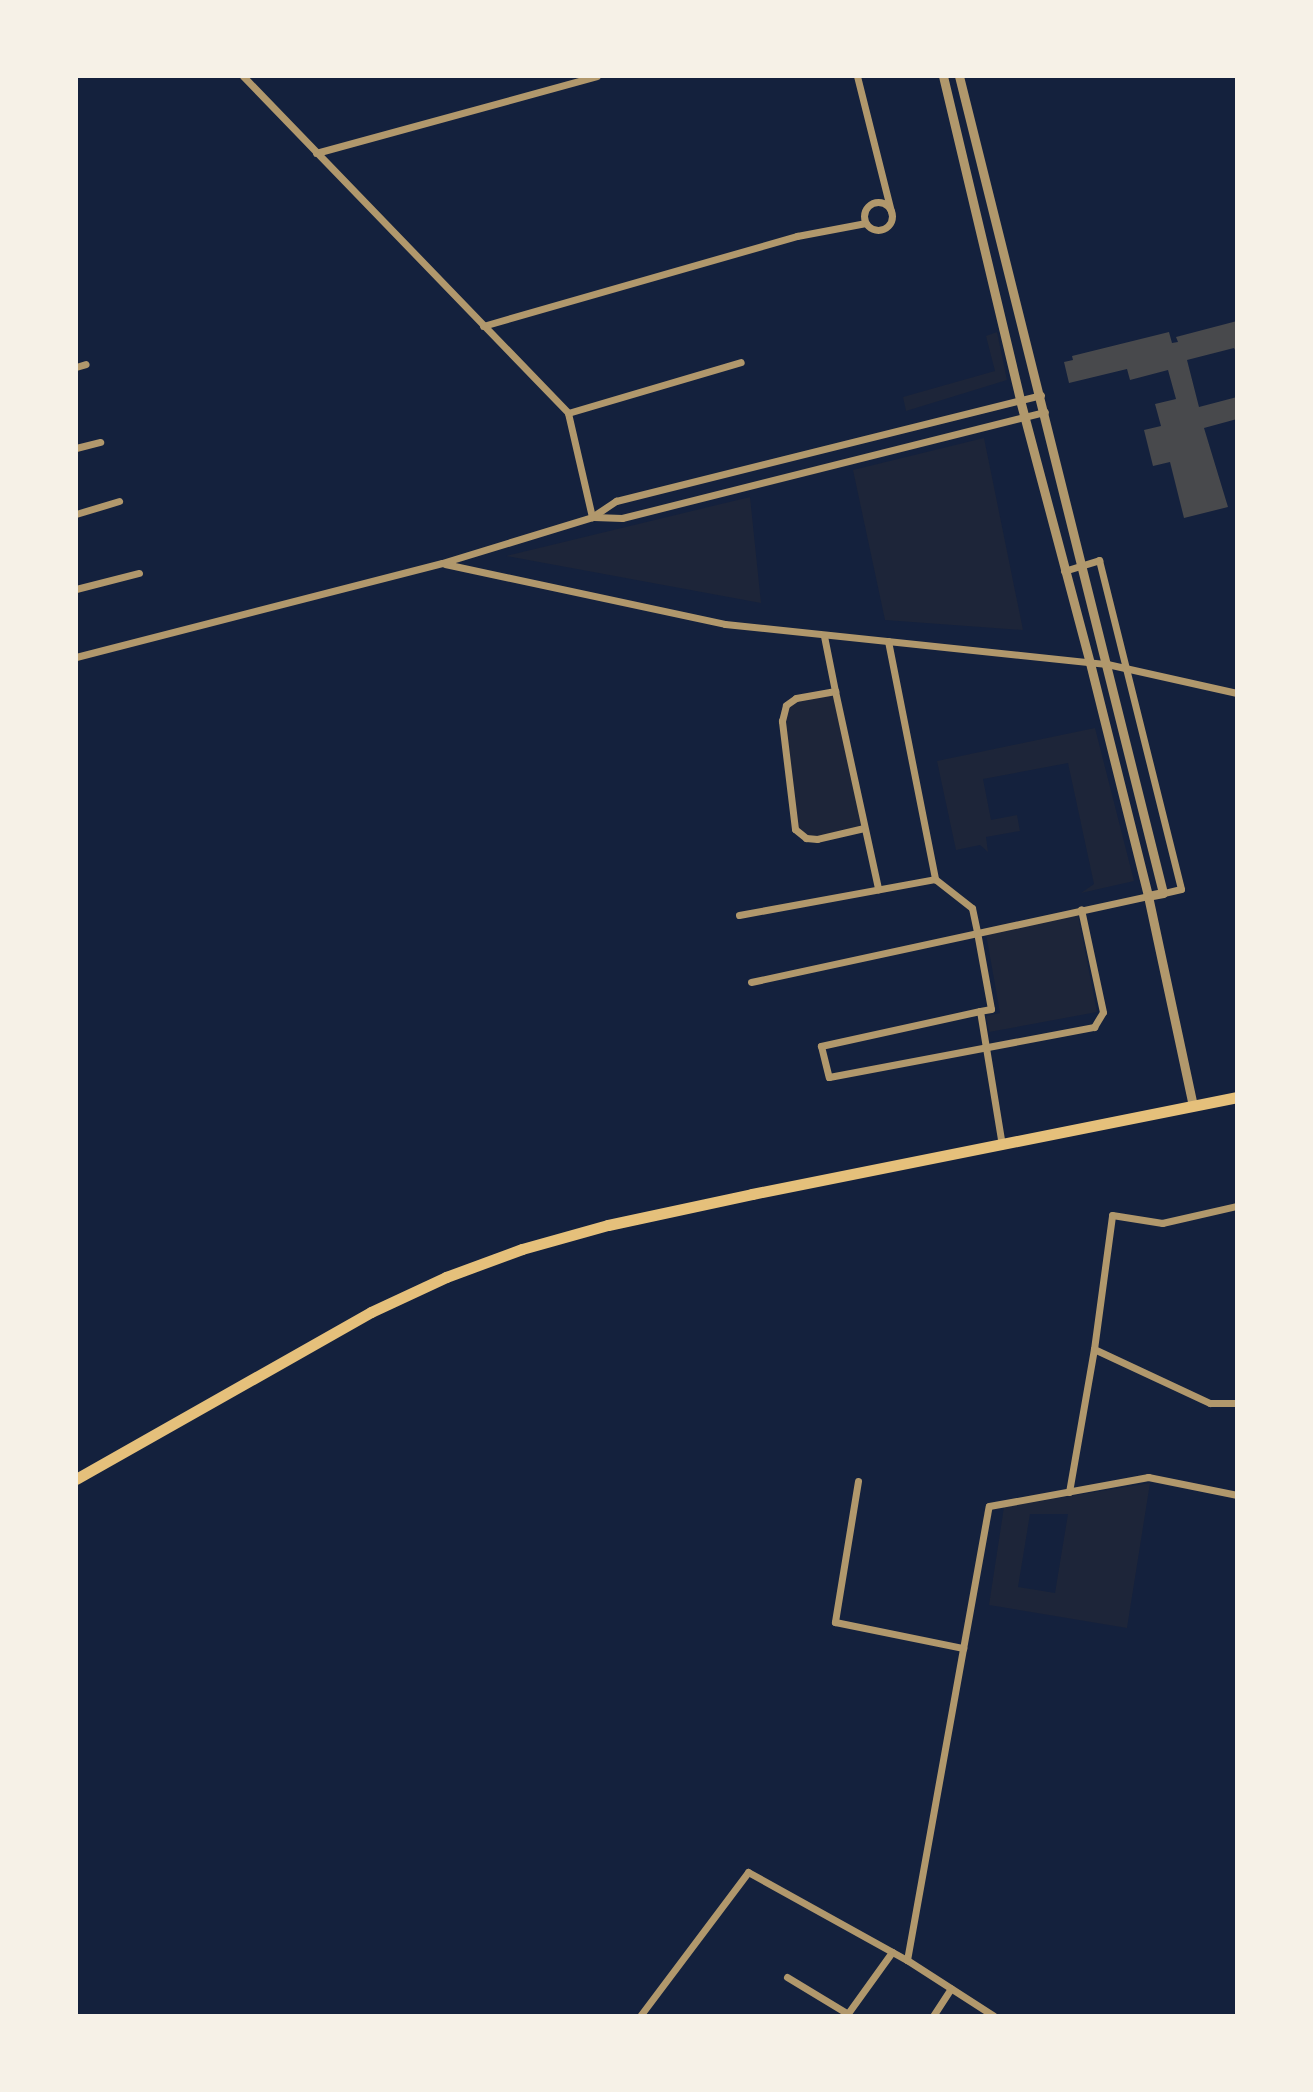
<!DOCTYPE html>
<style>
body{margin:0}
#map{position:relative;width:1313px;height:2092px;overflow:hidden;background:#14213d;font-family:"Alegreya Sans",sans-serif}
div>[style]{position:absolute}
.green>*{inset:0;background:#1d2539}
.building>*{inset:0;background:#48494c}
.minor>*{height:7px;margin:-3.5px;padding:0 3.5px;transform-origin:3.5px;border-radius:3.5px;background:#b1986c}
.minor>.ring{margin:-3.5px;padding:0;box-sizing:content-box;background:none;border:7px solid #b1986c;border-radius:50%}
.tertiary>*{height:9px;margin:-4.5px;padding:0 4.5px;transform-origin:4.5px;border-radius:4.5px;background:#b1986c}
.secondary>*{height:11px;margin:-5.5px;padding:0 5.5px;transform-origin:5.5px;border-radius:5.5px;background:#e5c07b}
span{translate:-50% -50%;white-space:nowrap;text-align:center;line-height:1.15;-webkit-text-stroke:6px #f6f1e7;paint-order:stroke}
.frame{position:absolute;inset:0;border:78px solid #f6f1e7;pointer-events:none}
</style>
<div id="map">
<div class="green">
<i style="clip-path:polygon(997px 332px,1007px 380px,906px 411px,903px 397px,995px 371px,986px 336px)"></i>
<i style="clip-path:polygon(984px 438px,1023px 630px,885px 620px,853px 470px)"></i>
<i style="clip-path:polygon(750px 497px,761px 603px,506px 556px)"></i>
<i style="clip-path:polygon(835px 691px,864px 828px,817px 839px,795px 829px,782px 721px,786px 705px,796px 698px)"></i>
<i style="clip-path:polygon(1095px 728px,1134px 881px,1081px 893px,1094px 884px,1068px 763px,983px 779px,991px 820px,1017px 815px,1020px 831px,986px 837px,988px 852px,980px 845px,956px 850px,937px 761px)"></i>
<i style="clip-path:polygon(1078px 915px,1097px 1012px,989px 1032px,986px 1016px,1000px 1013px,986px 934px)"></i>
<i style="clip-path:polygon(evenodd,1150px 1483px,1127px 1628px,989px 1605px,1004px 1507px,1150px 1483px,1030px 1514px,1068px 1514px,1055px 1593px,1018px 1587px,1030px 1514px)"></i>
</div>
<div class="building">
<i style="clip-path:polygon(1237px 321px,1237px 354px,1234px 348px,1187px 360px,1199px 407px,1237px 397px,1237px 419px,1204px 428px,1228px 507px,1184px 518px,1170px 462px,1153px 466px,1144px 430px,1161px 426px,1155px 404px,1176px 399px,1168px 370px,1130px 380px,1127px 369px,1069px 383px,1064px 362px,1073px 360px,1072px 356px,1169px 332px,1172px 343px,1178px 342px,1176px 337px)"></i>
</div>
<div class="minor">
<i style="left:243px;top:76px;width:468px;rotate:46deg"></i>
<i style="left:568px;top:413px;width:107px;rotate:77deg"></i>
<i style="left:857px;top:76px;width:139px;rotate:75.9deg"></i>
<i style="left:316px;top:153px;width:291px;rotate:-15.3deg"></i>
<i class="ring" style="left:864px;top:202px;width:21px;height:21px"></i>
<i style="left:483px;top:326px;width:327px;rotate:-16deg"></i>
<i style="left:797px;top:236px;width:70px;rotate:-10.7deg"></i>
<i style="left:76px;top:367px;width:10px;rotate:-17deg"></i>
<i style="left:568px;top:413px;width:180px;rotate:-16.4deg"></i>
<i style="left:76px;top:448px;width:25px;rotate:-14deg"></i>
<i style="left:76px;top:514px;width:45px;rotate:-16.8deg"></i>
<i style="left:594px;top:517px;width:28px;rotate:2deg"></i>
<i style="left:622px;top:518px;width:436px;rotate:-14.1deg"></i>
<i style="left:445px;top:564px;width:286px;rotate:12.1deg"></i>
<i style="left:725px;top:624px;width:384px;rotate:6deg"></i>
<i style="left:1107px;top:664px;width:133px;rotate:12.6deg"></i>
<i style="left:1064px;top:571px;width:37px;rotate:-17deg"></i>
<i style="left:1099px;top:560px;width:339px;rotate:76deg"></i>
<i style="left:1181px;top:889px;width:18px;rotate:167deg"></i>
<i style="left:76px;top:589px;width:65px;rotate:-14.3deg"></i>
<i style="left:824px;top:636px;width:56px;rotate:78.7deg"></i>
<i style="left:888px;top:641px;width:243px;rotate:78.8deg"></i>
<i style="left:935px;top:879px;width:47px;rotate:38.1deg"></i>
<i style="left:972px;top:908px;width:25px;rotate:78deg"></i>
<i style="left:977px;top:932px;width:78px;rotate:79.7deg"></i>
<i style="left:991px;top:1009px;width:11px;rotate:170deg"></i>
<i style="left:980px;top:1011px;width:136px;rotate:80.7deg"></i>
<i style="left:76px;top:657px;width:378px;rotate:-14.4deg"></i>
<i style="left:442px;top:563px;width:157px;rotate:-17deg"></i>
<i style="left:592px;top:517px;width:29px;rotate:-34deg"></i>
<i style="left:616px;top:501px;width:438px;rotate:-14deg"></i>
<i style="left:864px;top:828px;width:48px;rotate:166.8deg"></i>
<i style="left:817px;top:839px;width:11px;rotate:-175deg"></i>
<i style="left:806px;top:838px;width:14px;rotate:-141deg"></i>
<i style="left:795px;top:829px;width:109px;rotate:-96.9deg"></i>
<i style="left:782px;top:721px;width:16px;rotate:-76deg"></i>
<i style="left:786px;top:705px;width:12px;rotate:-35deg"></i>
<i style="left:796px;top:698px;width:40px;rotate:-10deg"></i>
<i style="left:835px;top:691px;width:203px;rotate:77.7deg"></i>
<i style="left:739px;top:915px;width:199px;rotate:-10.4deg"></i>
<i style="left:751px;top:982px;width:406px;rotate:-12.2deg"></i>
<i style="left:980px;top:1011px;width:163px;rotate:167.6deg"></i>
<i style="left:821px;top:1046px;width:32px;rotate:76deg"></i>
<i style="left:829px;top:1077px;width:270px;rotate:-10.7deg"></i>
<i style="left:1094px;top:1027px;width:17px;rotate:-59deg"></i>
<i style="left:1103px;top:1012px;width:105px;rotate:-102.1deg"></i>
<i style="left:1094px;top:1349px;width:128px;rotate:25deg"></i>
<i style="left:1210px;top:1403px;width:27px"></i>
<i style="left:858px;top:1481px;width:143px;rotate:99.3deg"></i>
<i style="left:835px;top:1622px;width:131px;rotate:11.5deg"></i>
<i style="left:1069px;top:1492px;width:145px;rotate:-80.1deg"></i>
<i style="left:1094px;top:1349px;width:135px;rotate:-82.3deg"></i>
<i style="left:1112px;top:1215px;width:51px;rotate:9.1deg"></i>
<i style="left:1162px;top:1223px;width:77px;rotate:-12.8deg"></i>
<i style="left:907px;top:1960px;width:461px;rotate:-79.8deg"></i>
<i style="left:989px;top:1506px;width:162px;rotate:-10.3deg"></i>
<i style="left:1148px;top:1477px;width:91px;rotate:11.4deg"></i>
<i style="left:787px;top:1977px;width:71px;rotate:31.2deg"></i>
<i style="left:640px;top:2016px;width:180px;rotate:-53.1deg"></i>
<i style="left:748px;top:1872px;width:182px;rotate:29deg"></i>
<i style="left:907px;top:1960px;width:103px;rotate:32.8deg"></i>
<i style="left:846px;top:2016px;width:79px;rotate:-54.3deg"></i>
<i style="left:933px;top:2016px;width:33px;rotate:-57deg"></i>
</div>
<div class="tertiary">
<i style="left:943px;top:76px;width:333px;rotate:76.6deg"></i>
<i style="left:1020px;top:400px;width:272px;rotate:75.1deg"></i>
<i style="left:1090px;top:663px;width:240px;rotate:76deg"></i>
<i style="left:1148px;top:896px;width:215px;rotate:77.9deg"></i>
<i style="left:959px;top:76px;width:842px;rotate:75.98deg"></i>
<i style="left:1163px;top:893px;width:15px;rotate:169deg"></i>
</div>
<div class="secondary">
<i style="left:76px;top:1479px;width:339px;rotate:-29.5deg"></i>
<i style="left:371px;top:1312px;width:83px;rotate:-25deg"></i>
<i style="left:446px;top:1277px;width:81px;rotate:-20.2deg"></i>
<i style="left:522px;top:1249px;width:89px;rotate:-15.6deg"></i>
<i style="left:608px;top:1225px;width:147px;rotate:-12.1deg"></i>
<i style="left:752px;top:1194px;width:495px;rotate:-11.3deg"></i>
</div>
<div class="frame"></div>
</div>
